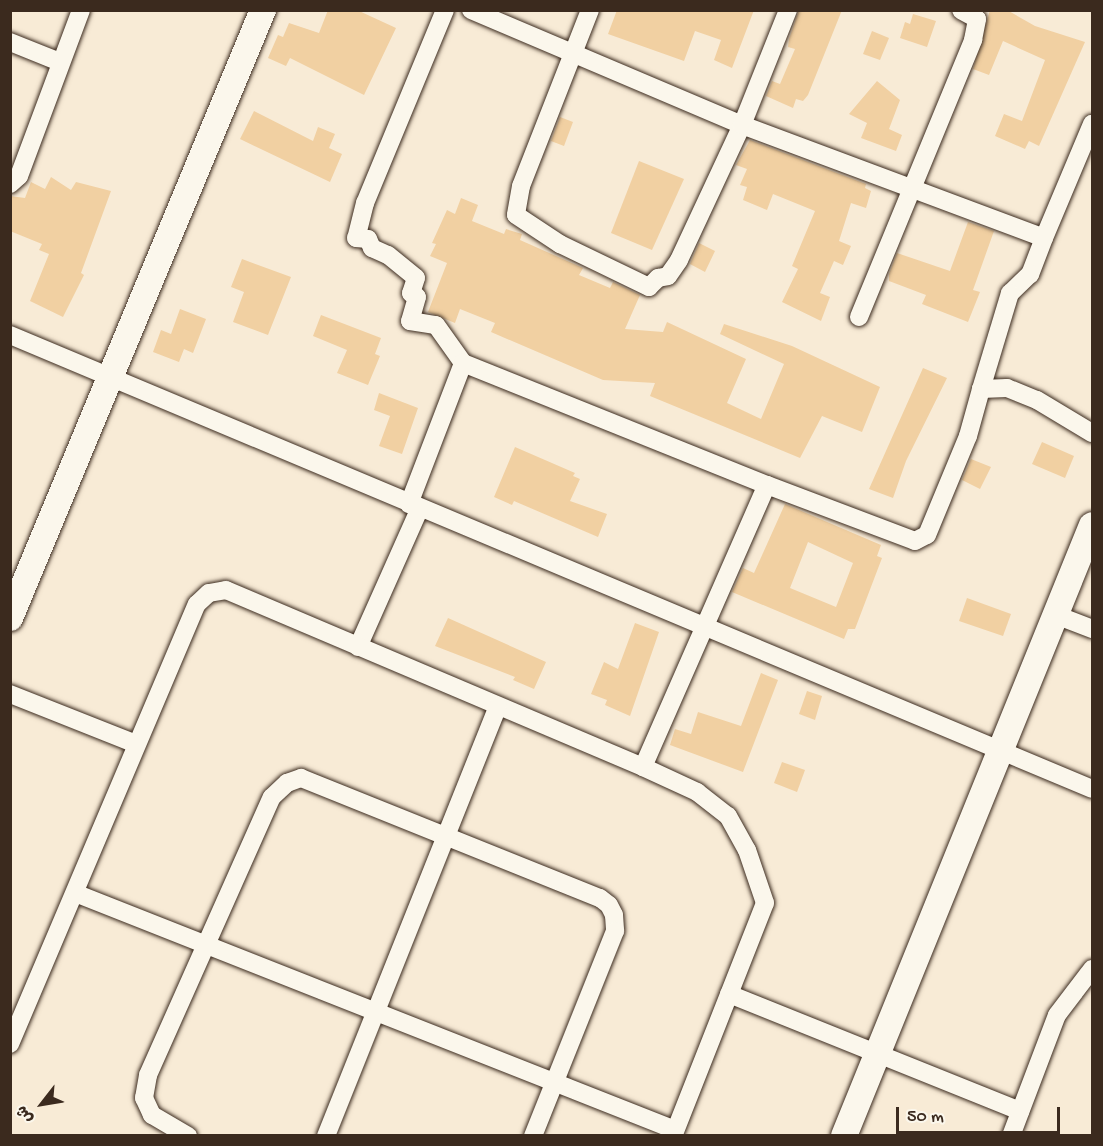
<!DOCTYPE html>
<meta charset="utf-8">
<style>
body{margin:0}
#map{position:relative;width:1103px;height:1146px;overflow:hidden;background:#f8ebd6;font-family:"Gochi Hand","Playpen Sans Arabic",sans-serif}
div>[style]{position:absolute}
.building>*{inset:0;background:#f1d0a2}
.roads{filter:drop-shadow(0 0 2px #3b2a1e) drop-shadow(0 0 2px #3b2a1e)}
.street>*{height:18px;margin:-9px;padding:0 9px;transform-origin:9px;border-radius:9px;background:#fbf7ec}
.secondary>*{height:26px;margin:-13px;padding:0 13px;transform-origin:13px;border-radius:13px;background:#fbf7ec}
span{translate:-50% -50%;white-space:nowrap;text-align:center;line-height:1.15;-webkit-text-stroke:4.5px #fbf7ec;paint-order:stroke}
.frame{position:absolute;inset:0;border:12px solid #3b2a1e;pointer-events:none}
.north{position:absolute;left:12px;top:1074px;width:60px;height:60px;-webkit-text-stroke:4px #fbf7ec;paint-order:stroke;rotate:239deg;font-size:16px;font-weight:700;line-height:24px;text-align:center;color:#3b2a1e}
.north::after{content:'';display:block;margin:auto;width:21px;height:27px;background:#3b2a1e;clip-path:polygon(50% 0,100% 100%,50% 72%,0 100%)}
.scale{position:absolute;left:896px;top:1107px;width:164px;height:27px;box-sizing:border-box;border:3px solid #3b2a1e;border-top:0;padding-left:8px;font-size:18px;line-height:21px;white-space:nowrap;color:#3b2a1e;-webkit-text-stroke:4px #fbf7ec;paint-order:stroke}
</style>
<div id="map">
<div class="building">
<i style="clip-path:polygon(328px 10px,357px 10px,396px 28px,364px 95px,290px 58px,286px 66px,268px 58px,278px 35px,283px 37px,289px 23px,319px 33px)"></i>
<i style="clip-path:polygon(617px 10px,754px 10px,732px 68px,714px 60px,721px 40px,695px 31px,684px 61px,608px 34px)"></i>
<i style="clip-path:polygon(799px 10px,842px 10px,808px 95px,803px 101px,796px 99px,793px 108px,766px 96px,772px 81px,780px 84px,795px 49px,788px 47px,789px 39px)"></i>
<i style="clip-path:polygon(990px 10px,1007px 10px,1035px 26px,1085px 42px,1039px 146px,1029px 141px,1025px 149px,995px 136px,1004px 114px,1022px 121px,1045px 60px,1003px 41px,989px 75px,973px 69px)"></i>
<i style="clip-path:polygon(913px 14px,936px 21px,927px 47px,900px 38px,905px 22px,910px 24px)"></i>
<i style="clip-path:polygon(872px 31px,889px 38px,880px 60px,863px 54px)"></i>
<i style="clip-path:polygon(877px 81px,900px 100px,889px 129px,902px 135px,896px 151px,861px 138px,867px 123px,849px 114px)"></i>
<i style="clip-path:polygon(254px 111px,313px 141px,318px 127px,335px 134px,329px 148px,342px 154px,330px 182px,240px 139px)"></i>
<i style="clip-path:polygon(560px 117px,573px 122px,564px 146px,551px 141px)"></i>
<i style="clip-path:polygon(750px 140px,866px 184px,865px 188px,871px 191px,866px 208px,851px 203px,839px 241px,851px 246px,843px 265px,834px 261px,820px 293px,830px 297px,821px 321px,782px 302px,798px 269px,792px 266px,815px 211px,773px 194px,767px 210px,743px 200px,747px 187px,740px 185px,747px 169px,736px 165px)"></i>
<i style="clip-path:polygon(639px 161px,684px 179px,652px 250px,611px 233px)"></i>
<i style="clip-path:polygon(51px 177px,71px 190px,76px 182px,111px 191px,81px 273px,84px 275px,63px 317px,30px 301px,49px 254px,39px 250px,42px 244px,10px 231px,10px 196px,25px 198px,31px 182px,45px 189px)"></i>
<i style="clip-path:polygon(461px 198px,478px 205px,472px 221px,504px 234px,506px 229px,522px 234px,520px 240px,583px 268px,579px 275px,610px 288px,613px 282px,640px 295px,625px 329px,663px 332px,667px 322px,746px 359px,727px 403px,761px 419px,784px 364px,720px 334px,724px 324px,792px 346px,880px 387px,862px 432px,822px 416px,800px 458px,650px 396px,655px 383px,603px 380px,491px 332px,495px 323px,460px 309px,455px 323px,428px 312px,447px 263px,430px 256px,436px 244px,432px 243px,447px 210px,455px 214px)"></i>
<i style="clip-path:polygon(968px 222px,994px 231px,973px 290px,980px 292px,968px 322px,922px 304px,926px 295px,889px 281px,889px 274px,897px 253px,950px 271px)"></i>
<i style="clip-path:polygon(699px 243px,715px 251px,705px 272px,690px 264px)"></i>
<i style="clip-path:polygon(242px 259px,291px 277px,268px 335px,233px 322px,244px 292px,231px 287px)"></i>
<i style="clip-path:polygon(180px 309px,206px 319px,193px 353px,184px 349px,179px 362px,153px 352px,161px 330px,171px 334px)"></i>
<i style="clip-path:polygon(321px 315px,381px 338px,375px 354px,380px 356px,368px 385px,337px 373px,347px 350px,313px 336px)"></i>
<i style="clip-path:polygon(923px 368px,947px 378px,906px 461px,893px 498px,869px 489px)"></i>
<i style="clip-path:polygon(379px 393px,418px 408px,402px 454px,379px 446px,390px 416px,374px 410px)"></i>
<i style="clip-path:polygon(1042px 442px,1074px 456px,1065px 478px,1032px 464px)"></i>
<i style="clip-path:polygon(515px 447px,575px 473px,573px 476px,580px 479px,570px 501px,607px 514px,598px 537px,514px 501px,512px 505px,494px 497px)"></i>
<i style="clip-path:polygon(971px 459px,991px 467px,980px 489px,962px 480px)"></i>
<i style="clip-path:polygon(evenodd,785px 504px,881px 545px,877px 556px,882px 558px,855px 629px,848px 629px,844px 639px,732px 592px,743px 568px,754px 573px,785px 504px,808px 542px,853px 563px,836px 607px,790px 588px,808px 542px)"></i>
<i style="clip-path:polygon(967px 598px,1011px 614px,1003px 636px,959px 621px)"></i>
<i style="clip-path:polygon(448px 618px,546px 662px,534px 689px,513px 680px,515px 677px,435px 646px)"></i>
<i style="clip-path:polygon(635px 623px,659px 632px,630px 716px,605px 705px,607px 700px,591px 694px,604px 662px,618px 669px)"></i>
<i style="clip-path:polygon(761px 673px,778px 680px,743px 772px,670px 745px,675px 729px,691px 734px,698px 712px,741px 726px)"></i>
<i style="clip-path:polygon(807px 691px,822px 696px,815px 720px,799px 714px)"></i>
<i style="clip-path:polygon(782px 762px,805px 770px,797px 792px,774px 783px)"></i>
</div>
<div class="roads">
<div class="street">
<i style="left:445px;top:10px;width:209px;rotate:112.5deg"></i>
<i style="left:365px;top:203px;width:36px;rotate:104deg"></i>
<i style="left:356px;top:238px;width:12px;rotate:5deg"></i>
<i style="left:368px;top:239px;width:10px;rotate:66deg"></i>
<i style="left:372px;top:248px;width:17px;rotate:24deg"></i>
<i style="left:388px;top:255px;width:36px;rotate:39deg"></i>
<i style="left:416px;top:278px;width:16px;rotate:108deg"></i>
<i style="left:411px;top:293px;width:7px;rotate:34deg"></i>
<i style="left:417px;top:297px;width:25px;rotate:106deg"></i>
<i style="left:410px;top:321px;width:26px;rotate:9deg"></i>
<i style="left:436px;top:325px;width:47px;rotate:54.6deg"></i>
<i style="left:463px;top:363px;width:328px;rotate:21.9deg"></i>
<i style="left:471px;top:10px;width:294px;rotate:23deg"></i>
<i style="left:742px;top:125px;width:322px;rotate:20.5deg"></i>
<i style="left:1044px;top:238px;width:39px;rotate:111deg"></i>
<i style="left:1030px;top:274px;width:28px;rotate:136deg"></i>
<i style="left:1010px;top:293px;width:100px;rotate:106.8deg"></i>
<i style="left:590px;top:10px;width:189px;rotate:111.4deg"></i>
<i style="left:521px;top:186px;width:29px;rotate:100deg"></i>
<i style="left:516px;top:215px;width:53px;rotate:33.4deg"></i>
<i style="left:560px;top:244px;width:99px;rotate:25.8deg"></i>
<i style="left:649px;top:287px;width:13px;rotate:-45deg"></i>
<i style="left:658px;top:278px;width:10px;rotate:-11deg"></i>
<i style="left:668px;top:276px;width:19px;rotate:-55deg"></i>
<i style="left:679px;top:260px;width:149px;rotate:-65deg"></i>
<i style="left:742px;top:125px;width:124px;rotate:-68.2deg"></i>
<i style="left:10px;top:42px;width:54px;rotate:21.8deg"></i>
<i style="left:10px;top:184px;width:12px;rotate:-42deg"></i>
<i style="left:19px;top:176px;width:177px;rotate:-69.5deg"></i>
<i style="left:1044px;top:238px;width:124px;rotate:-67.2deg"></i>
<i style="left:859px;top:317px;width:300px;rotate:-67.6deg"></i>
<i style="left:973px;top:40px;width:21px;rotate:-79deg"></i>
<i style="left:977px;top:19px;width:18px;rotate:-151deg"></i>
<i style="left:10px;top:335px;width:1173px;rotate:22.76deg"></i>
<i style="left:409px;top:504px;width:151px;rotate:-69deg"></i>
<i style="left:1056px;top:615px;width:39px;rotate:21deg"></i>
<i style="left:358px;top:647px;width:152px;rotate:-66deg"></i>
<i style="left:10px;top:694px;width:136px;rotate:21.6deg"></i>
<i style="left:643px;top:767px;width:308px;rotate:-66.3deg"></i>
<i style="left:767px;top:485px;width:158px;rotate:20.7deg"></i>
<i style="left:915px;top:541px;width:13px;rotate:-27deg"></i>
<i style="left:927px;top:535px;width:107px;rotate:-67.5deg"></i>
<i style="left:968px;top:436px;width:49px;rotate:-74.5deg"></i>
<i style="left:981px;top:389px;width:26px;rotate:-2deg"></i>
<i style="left:1007px;top:388px;width:32px;rotate:22deg"></i>
<i style="left:1037px;top:400px;width:64px;rotate:31deg"></i>
<i style="left:75px;top:893px;width:645px;rotate:21.55deg"></i>
<i style="left:729px;top:994px;width:314px;rotate:21.9deg"></i>
<i style="left:10px;top:1044px;width:478px;rotate:-67deg"></i>
<i style="left:197px;top:604px;width:16px;rotate:-43deg"></i>
<i style="left:209px;top:593px;width:17px;rotate:-10deg"></i>
<i style="left:226px;top:590px;width:453px;rotate:23deg"></i>
<i style="left:643px;top:767px;width:60px;rotate:24.8deg"></i>
<i style="left:697px;top:792px;width:39px;rotate:38deg"></i>
<i style="left:728px;top:816px;width:39px;rotate:61deg"></i>
<i style="left:747px;top:850px;width:56px;rotate:71.2deg"></i>
<i style="left:765px;top:903px;width:251px;rotate:111.5deg"></i>
<i style="left:188px;top:1136px;width:42px;rotate:-149.7deg"></i>
<i style="left:152px;top:1115px;width:19px;rotate:-115deg"></i>
<i style="left:144px;top:1098px;width:23px;rotate:-80deg"></i>
<i style="left:148px;top:1075px;width:304px;rotate:-66deg"></i>
<i style="left:272px;top:797px;width:21px;rotate:-43deg"></i>
<i style="left:287px;top:783px;width:15px;rotate:-20deg"></i>
<i style="left:301px;top:778px;width:322px;rotate:21.9deg"></i>
<i style="left:600px;top:898px;width:11px;rotate:38deg"></i>
<i style="left:609px;top:905px;width:11px;rotate:63deg"></i>
<i style="left:614px;top:915px;width:16px;rotate:86deg"></i>
<i style="left:615px;top:931px;width:221px;rotate:111.8deg"></i>
<i style="left:326px;top:1136px;width:462px;rotate:-68.2deg"></i>
<i style="left:1011px;top:1136px;width:129px;rotate:-69.2deg"></i>
<i style="left:1057px;top:1015px;width:58px;rotate:-52.7deg"></i>
</div>
<div class="secondary">
<i style="left:10px;top:618px;width:659px;rotate:-67.41deg"></i>
<i style="left:844px;top:1136px;width:659px;rotate:-67.91deg"></i>
</div>
</div>
<div class="frame"></div>
<div class="north">ش</div>
<div class="scale">50 m</div>
</div>
